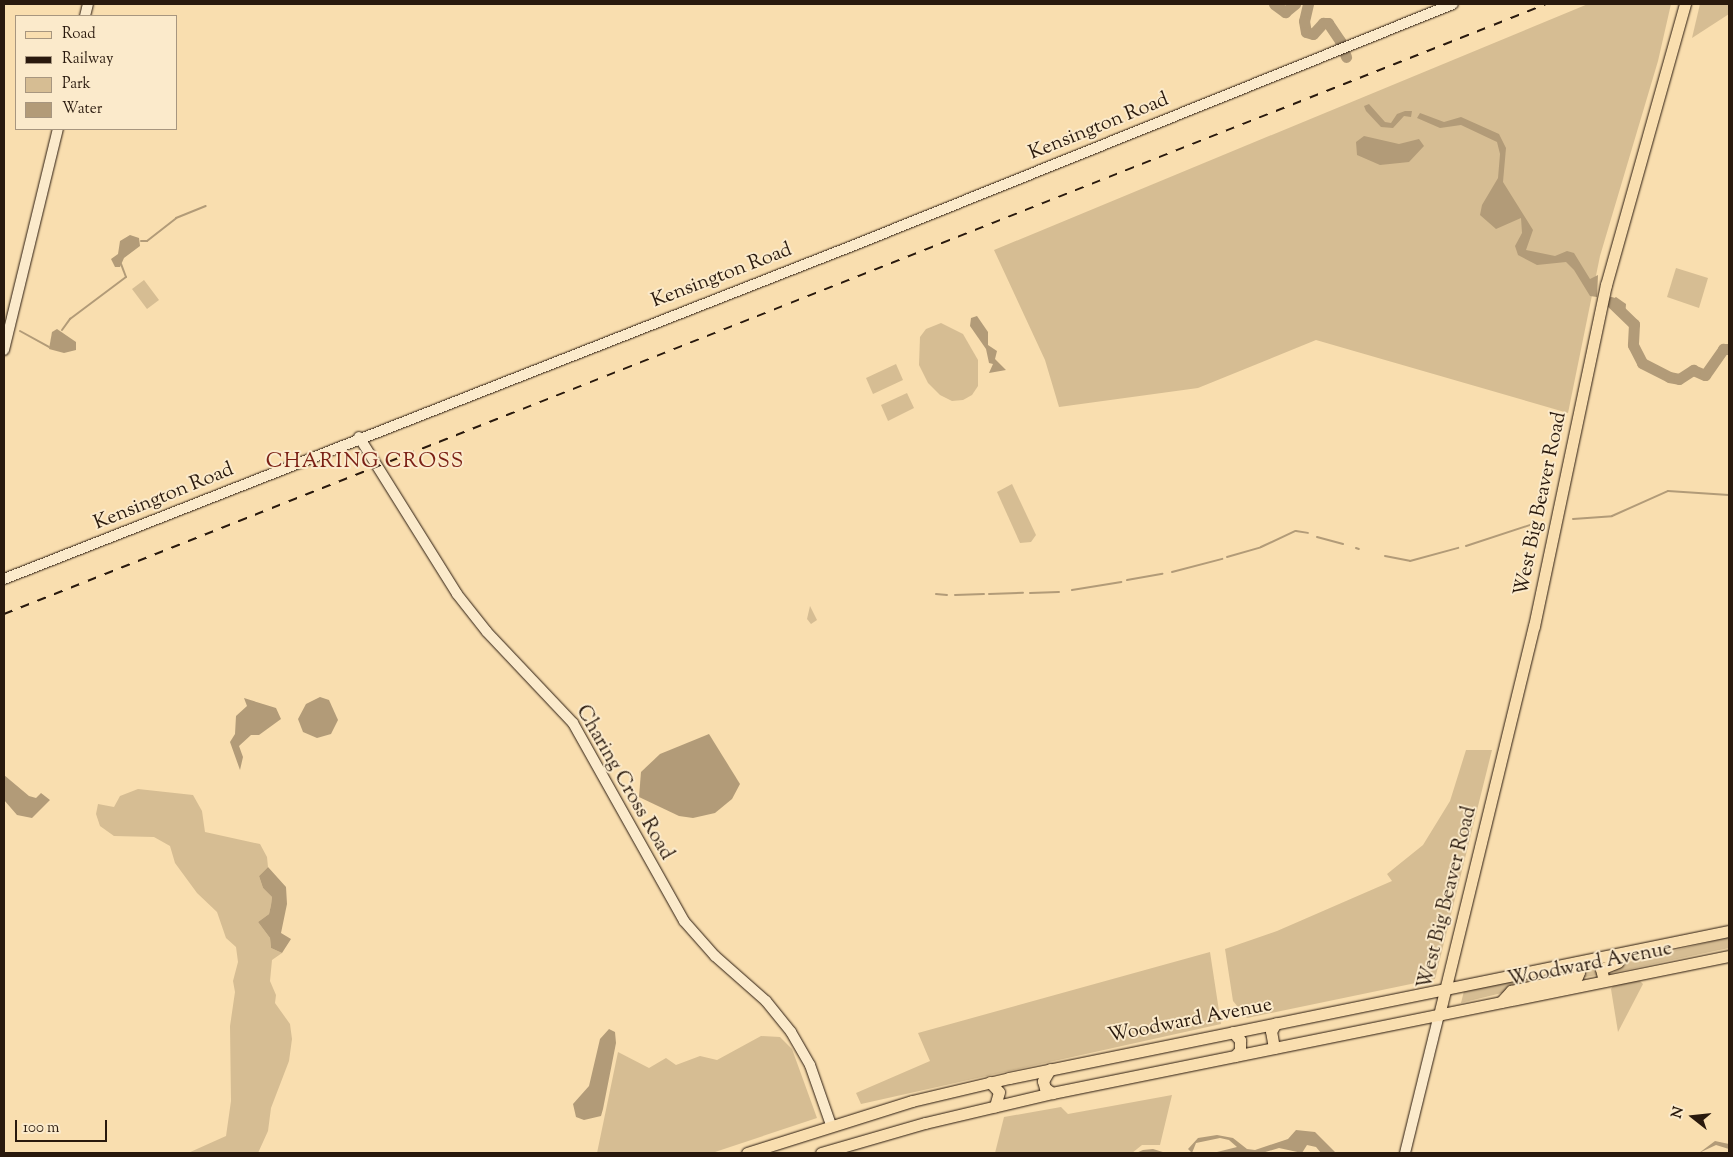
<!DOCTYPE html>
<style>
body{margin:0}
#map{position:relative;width:1733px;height:1157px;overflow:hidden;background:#f9deaf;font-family:"Sorts Mill Goudy",serif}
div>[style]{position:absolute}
.green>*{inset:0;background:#d6bd93}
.water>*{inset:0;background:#b29b78}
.stream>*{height:2px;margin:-1px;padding:0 1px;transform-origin:1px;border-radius:1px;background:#b29b78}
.river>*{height:11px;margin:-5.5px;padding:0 5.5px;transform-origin:5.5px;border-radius:5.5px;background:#b29b78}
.roads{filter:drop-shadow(0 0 1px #29190d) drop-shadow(0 0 1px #29190d)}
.secondary>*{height:10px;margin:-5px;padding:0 5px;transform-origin:5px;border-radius:5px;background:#fbeacb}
.primary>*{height:11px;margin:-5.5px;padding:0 5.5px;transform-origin:5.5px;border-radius:5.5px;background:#f9deaf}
.rail>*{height:2px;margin-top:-1px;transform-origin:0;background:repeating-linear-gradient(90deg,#29190d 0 9px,transparent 0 18px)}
span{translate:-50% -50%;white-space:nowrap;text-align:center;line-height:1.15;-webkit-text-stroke:4px #fbeacb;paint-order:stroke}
.street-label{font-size:20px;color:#29190d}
.neighbourhood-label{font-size:21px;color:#7a1f14;letter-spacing:1px}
.frame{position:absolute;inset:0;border:5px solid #29190d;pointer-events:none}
.legend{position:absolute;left:15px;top:15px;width:162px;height:115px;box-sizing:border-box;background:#fbeacb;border:1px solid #a7967f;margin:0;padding:6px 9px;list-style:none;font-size:15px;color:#29190d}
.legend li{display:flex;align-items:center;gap:10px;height:25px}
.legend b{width:25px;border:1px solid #a7967f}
.north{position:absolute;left:1668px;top:1092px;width:50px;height:50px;-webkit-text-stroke:4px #fbeacb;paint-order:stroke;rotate:286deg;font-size:14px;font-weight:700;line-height:20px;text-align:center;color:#29190d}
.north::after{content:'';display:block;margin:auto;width:18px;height:22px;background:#29190d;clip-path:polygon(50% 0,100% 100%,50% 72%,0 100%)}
.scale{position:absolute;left:15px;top:1120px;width:92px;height:22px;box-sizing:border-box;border:2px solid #29190d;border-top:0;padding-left:6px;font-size:15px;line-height:18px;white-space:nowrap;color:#29190d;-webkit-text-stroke:4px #fbeacb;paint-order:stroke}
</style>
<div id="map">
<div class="green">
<i style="clip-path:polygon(1588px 4px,1671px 4px,1658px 61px,1600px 256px,1568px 413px,1316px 340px,1198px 388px,1059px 407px,1045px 360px,994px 250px)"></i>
<i style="clip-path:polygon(1700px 4px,1729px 4px,1729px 14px,1692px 38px)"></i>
<i style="clip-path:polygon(1676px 268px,1708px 278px,1699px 308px,1667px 297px)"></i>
<i style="clip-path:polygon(144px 280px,159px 300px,147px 309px,132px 289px)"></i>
<i style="clip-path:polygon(941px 323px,963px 334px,978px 360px,978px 386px,972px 395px,963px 400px,952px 401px,940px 395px,928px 383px,919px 365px,920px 337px,926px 329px)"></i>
<i style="clip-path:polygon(896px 364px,903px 380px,873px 394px,866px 378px)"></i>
<i style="clip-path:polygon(907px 393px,914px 408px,888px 421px,881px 405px)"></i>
<i style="clip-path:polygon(1012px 484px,1036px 535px,1031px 542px,1020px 543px,997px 492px)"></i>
<i style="clip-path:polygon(810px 606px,817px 620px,811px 624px,807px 619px)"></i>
<i style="clip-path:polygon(1466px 750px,1492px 750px,1435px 979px,1247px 1018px,1233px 1001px,1225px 949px,1277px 931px,1392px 881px,1387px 874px,1423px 845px,1450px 801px)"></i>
<i style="clip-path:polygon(138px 789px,193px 795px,202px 811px,205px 832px,260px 844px,267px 857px,268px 867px,259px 876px,263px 888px,272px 897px,271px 905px,269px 914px,258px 922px,270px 938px,271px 948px,282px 953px,272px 960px,270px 981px,276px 995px,275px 1003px,290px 1024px,292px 1039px,289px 1061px,271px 1108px,268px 1131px,258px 1153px,188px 1153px,226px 1136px,231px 1101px,230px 1026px,235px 992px,233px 981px,238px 962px,236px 947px,226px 938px,217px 912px,197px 893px,175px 863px,170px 846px,154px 837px,114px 836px,100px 826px,96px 814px,98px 804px,114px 807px,120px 796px)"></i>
<i style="clip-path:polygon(1729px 937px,1729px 948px,1616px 972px,1608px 970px,1616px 965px)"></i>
<i style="clip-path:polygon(1210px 952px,1221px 1024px,861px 1104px,856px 1093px,930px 1061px,918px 1033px)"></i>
<i style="clip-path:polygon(1598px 964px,1598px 975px,1580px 978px,1581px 968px)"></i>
<i style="clip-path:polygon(1567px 971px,1571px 975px,1567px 977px,1461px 1003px,1464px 991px)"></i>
<i style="clip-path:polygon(1639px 980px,1643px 984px,1618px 1032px,1611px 989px,1613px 986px)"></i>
<i style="clip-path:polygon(761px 1036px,780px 1037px,792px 1049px,817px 1118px,712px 1153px,597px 1153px,618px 1052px,649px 1068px,666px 1058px,676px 1065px,700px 1056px,717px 1060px)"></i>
<i style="clip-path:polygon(1172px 1095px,1160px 1145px,1142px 1145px,1132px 1153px,995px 1153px,1004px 1117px,1061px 1107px,1068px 1114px)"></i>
</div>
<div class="water">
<i style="clip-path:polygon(1369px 104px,1385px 122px,1391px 123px,1397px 114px,1405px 111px,1412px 111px,1411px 117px,1404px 116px,1393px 128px,1381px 127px,1366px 111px,1364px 106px)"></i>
<i style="clip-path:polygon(1420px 113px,1444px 122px,1461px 117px,1499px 134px,1506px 148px,1503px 182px,1533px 230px,1526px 250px,1555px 256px,1567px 251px,1574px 253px,1590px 279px,1598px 275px,1597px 297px,1590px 296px,1574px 270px,1566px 262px,1537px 265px,1518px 255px,1515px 246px,1522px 233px,1521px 218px,1496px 229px,1480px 215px,1482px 205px,1498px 178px,1500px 154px,1497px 142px,1461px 125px,1440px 128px,1417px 118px)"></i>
<i style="clip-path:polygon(1364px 136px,1399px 144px,1419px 139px,1424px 146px,1409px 162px,1380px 165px,1357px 155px,1356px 142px)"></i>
<i style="clip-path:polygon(130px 235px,139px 238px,140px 246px,124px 258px,120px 267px,115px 267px,111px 259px,118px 254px,120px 241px)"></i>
<i style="clip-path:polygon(1616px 297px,1626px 304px,1625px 317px,1611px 308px,1611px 300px)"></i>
<i style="clip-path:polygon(977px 316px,988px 332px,988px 345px,997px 351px,995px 359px,1006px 370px,989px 373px,993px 364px,989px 363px,986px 349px,970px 326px,971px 318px)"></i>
<i style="clip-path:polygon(57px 329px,76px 342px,76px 350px,64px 353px,49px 349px,52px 332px)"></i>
<i style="clip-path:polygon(320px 697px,329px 700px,338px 720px,331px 734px,317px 738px,303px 732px,298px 719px,306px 704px)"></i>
<i style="clip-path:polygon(244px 698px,276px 708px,281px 719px,259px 735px,251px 735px,239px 746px,243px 757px,240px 770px,230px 742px,235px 734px,236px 716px,247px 706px)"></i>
<i style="clip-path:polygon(709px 734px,740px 784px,732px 799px,715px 813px,693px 818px,679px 816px,639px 797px,641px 772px,660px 754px)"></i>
<i style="clip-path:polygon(4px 775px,29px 796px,36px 798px,41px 793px,50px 800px,32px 818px,17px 815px,4px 800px)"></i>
<i style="clip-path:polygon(268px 867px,286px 887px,287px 904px,281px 933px,291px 939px,282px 953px,271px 948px,270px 938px,258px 922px,269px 914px,271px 905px,272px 897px,263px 888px,259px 876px)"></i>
<i style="clip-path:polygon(609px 1029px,615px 1032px,616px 1043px,603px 1109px,601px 1116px,584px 1120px,576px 1117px,573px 1104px,589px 1086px,600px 1039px)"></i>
<i style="clip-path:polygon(1296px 1130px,1315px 1132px,1336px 1153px,1321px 1153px,1316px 1147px,1307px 1145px,1302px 1153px,1279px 1148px,1262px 1153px,1213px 1153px,1237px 1147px,1229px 1140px,1220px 1138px,1196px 1143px,1192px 1153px,1188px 1149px,1198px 1138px,1217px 1135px,1233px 1138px,1247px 1149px,1255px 1150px,1288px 1139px)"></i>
<i style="clip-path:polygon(1715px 1141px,1729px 1144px,1729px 1149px,1716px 1145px,1699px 1153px)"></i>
<i style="clip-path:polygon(1153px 1149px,1166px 1153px,1136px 1153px,1143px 1150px)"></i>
</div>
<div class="stream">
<i style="left:141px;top:241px;width:6px"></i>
<i style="left:147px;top:241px;width:37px;rotate:-38deg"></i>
<i style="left:176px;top:218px;width:32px;rotate:-22deg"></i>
<i style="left:62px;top:330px;width:14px;rotate:-54deg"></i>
<i style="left:70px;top:319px;width:70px;rotate:-36.9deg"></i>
<i style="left:126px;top:277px;width:14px;rotate:-111deg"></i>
<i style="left:20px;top:331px;width:33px;rotate:29deg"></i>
<i style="left:1573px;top:519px;width:39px;rotate:-4deg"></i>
<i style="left:1612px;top:516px;width:61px;rotate:-24.1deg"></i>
<i style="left:1668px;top:491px;width:61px;rotate:3.8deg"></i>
<i style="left:1317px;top:537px;width:27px;rotate:15deg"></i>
<i style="left:1466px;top:546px;width:74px;rotate:-18.2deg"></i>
<i style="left:1356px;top:548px;width:3px;rotate:18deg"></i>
<i style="left:1385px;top:556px;width:25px;rotate:11deg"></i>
<i style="left:1410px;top:561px;width:50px;rotate:-15.2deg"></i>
<i style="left:1227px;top:557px;width:35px;rotate:-16deg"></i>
<i style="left:1261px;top:547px;width:38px;rotate:-25deg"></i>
<i style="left:1296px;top:531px;width:12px;rotate:9deg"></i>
<i style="left:1172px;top:572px;width:52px;rotate:-14.6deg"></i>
<i style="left:1127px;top:580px;width:36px;rotate:-10deg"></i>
<i style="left:1072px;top:590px;width:50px;rotate:-9.3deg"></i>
<i style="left:1030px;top:593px;width:29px;rotate:-2deg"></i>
<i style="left:936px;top:594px;width:11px;rotate:5deg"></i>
<i style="left:989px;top:594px;width:34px;rotate:-2deg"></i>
<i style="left:955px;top:595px;width:29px;rotate:-2deg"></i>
</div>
<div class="river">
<i style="left:1274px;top:4px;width:14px;rotate:36deg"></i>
<i style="left:1285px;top:12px;width:13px;rotate:-39deg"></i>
<i style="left:1308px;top:4px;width:17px;rotate:103deg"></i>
<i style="left:1304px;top:21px;width:11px;rotate:80deg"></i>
<i style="left:1306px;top:32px;width:7px;rotate:16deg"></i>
<i style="left:1313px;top:34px;width:15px;rotate:-48deg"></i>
<i style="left:1323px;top:23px;width:5px"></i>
<i style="left:1328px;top:23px;width:22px;rotate:56deg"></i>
<i style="left:1340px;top:41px;width:17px;rotate:69deg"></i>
<i style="left:1611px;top:302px;width:32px;rotate:44deg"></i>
<i style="left:1634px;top:324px;width:21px;rotate:93deg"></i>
<i style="left:1633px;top:345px;width:20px;rotate:63deg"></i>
<i style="left:1642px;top:363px;width:30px;rotate:27deg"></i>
<i style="left:1669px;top:377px;width:10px;rotate:11deg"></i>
<i style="left:1679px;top:379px;width:17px;rotate:-33deg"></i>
<i style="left:1693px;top:370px;width:13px;rotate:23deg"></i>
<i style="left:1705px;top:375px;width:32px;rotate:-55deg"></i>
<i style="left:1723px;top:349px;width:6px"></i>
</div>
<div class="roads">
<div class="secondary">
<i style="left:85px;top:16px;width:12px;rotate:-76deg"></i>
<i style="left:4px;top:350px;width:228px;rotate:-76.3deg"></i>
<i style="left:359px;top:437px;width:185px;rotate:58deg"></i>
<i style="left:457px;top:594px;width:48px;rotate:51.7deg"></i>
<i style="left:487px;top:632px;width:125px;rotate:46.6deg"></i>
<i style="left:573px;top:723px;width:227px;rotate:60.7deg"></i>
<i style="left:684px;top:921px;width:47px;rotate:48.5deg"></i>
<i style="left:715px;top:956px;width:68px;rotate:41.4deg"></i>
<i style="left:766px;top:1001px;width:40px;rotate:51deg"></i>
<i style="left:791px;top:1032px;width:38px;rotate:60deg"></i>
<i style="left:810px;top:1065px;width:64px;rotate:70.7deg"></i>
<i style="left:4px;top:579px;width:922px;rotate:-21.44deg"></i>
<i style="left:862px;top:242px;width:637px;rotate:-21.94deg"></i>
<i style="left:1405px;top:1153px;width:142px;rotate:-76.2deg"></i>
</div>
<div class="primary">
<i style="left:1604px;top:981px;width:12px;rotate:-104deg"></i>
<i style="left:1601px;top:969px;width:18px;rotate:-22deg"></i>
<i style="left:1501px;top:1002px;width:15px;rotate:-48deg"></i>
<i style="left:1511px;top:991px;width:67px;rotate:-12deg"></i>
<i style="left:1577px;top:977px;width:5px;rotate:-68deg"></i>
<i style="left:1579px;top:972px;width:10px;rotate:-114deg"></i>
<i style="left:1439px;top:1015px;width:400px;rotate:-76.3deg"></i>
<i style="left:1534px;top:626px;width:349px;rotate:-78.1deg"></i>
<i style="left:1606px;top:285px;width:292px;rotate:-74.3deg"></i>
<i style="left:1233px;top:1032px;width:11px;rotate:49deg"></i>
<i style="left:1240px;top:1040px;width:10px;rotate:90deg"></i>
<i style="left:1240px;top:1050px;width:8px;rotate:130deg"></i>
<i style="left:1274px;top:1048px;width:17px;rotate:-100deg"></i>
<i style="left:1271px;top:1031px;width:9px;rotate:-58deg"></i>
<i style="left:1050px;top:1069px;width:14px;rotate:120deg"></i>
<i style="left:1043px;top:1081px;width:7px;rotate:74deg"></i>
<i style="left:1045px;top:1088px;width:9px;rotate:36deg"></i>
<i style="left:990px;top:1082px;width:13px;rotate:48deg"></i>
<i style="left:999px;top:1092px;width:15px;rotate:106deg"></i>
<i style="left:747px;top:1153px;width:173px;rotate:-17.5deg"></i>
<i style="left:912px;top:1101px;width:100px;rotate:-13.3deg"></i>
<i style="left:1009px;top:1078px;width:735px;rotate:-11.54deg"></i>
<i style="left:821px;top:1153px;width:108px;rotate:-16.1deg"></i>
<i style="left:925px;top:1123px;width:130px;rotate:-13.3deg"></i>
<i style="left:1052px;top:1093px;width:691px;rotate:-11.44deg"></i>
</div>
</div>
<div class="rail">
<i style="left:4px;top:614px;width:1658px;rotate:-21.58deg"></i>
</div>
<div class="street-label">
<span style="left:1099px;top:127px;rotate:-22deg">Kensington Road</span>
<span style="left:722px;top:276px;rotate:-21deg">Kensington Road</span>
<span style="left:164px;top:497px;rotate:-22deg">Kensington Road</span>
<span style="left:1541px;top:504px;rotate:-78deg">West Big Beaver Road</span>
<span style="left:624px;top:783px;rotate:60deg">Charing Cross Road</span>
<span style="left:1448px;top:898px;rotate:-76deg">West Big Beaver Road</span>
<span style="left:1590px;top:965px;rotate:-11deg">Woodward Avenue</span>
<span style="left:1190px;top:1021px;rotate:-11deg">Woodward Avenue</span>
</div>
<div class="neighbourhood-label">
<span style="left:365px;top:462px">CHARING CROSS</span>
</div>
<div class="frame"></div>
<ul class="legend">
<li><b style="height:6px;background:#f9deaf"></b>Road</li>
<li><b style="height:6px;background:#29190d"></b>Railway</li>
<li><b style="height:14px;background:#d6bd93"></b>Park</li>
<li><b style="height:14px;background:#b29b78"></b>Water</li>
</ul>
<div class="north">N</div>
<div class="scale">100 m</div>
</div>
